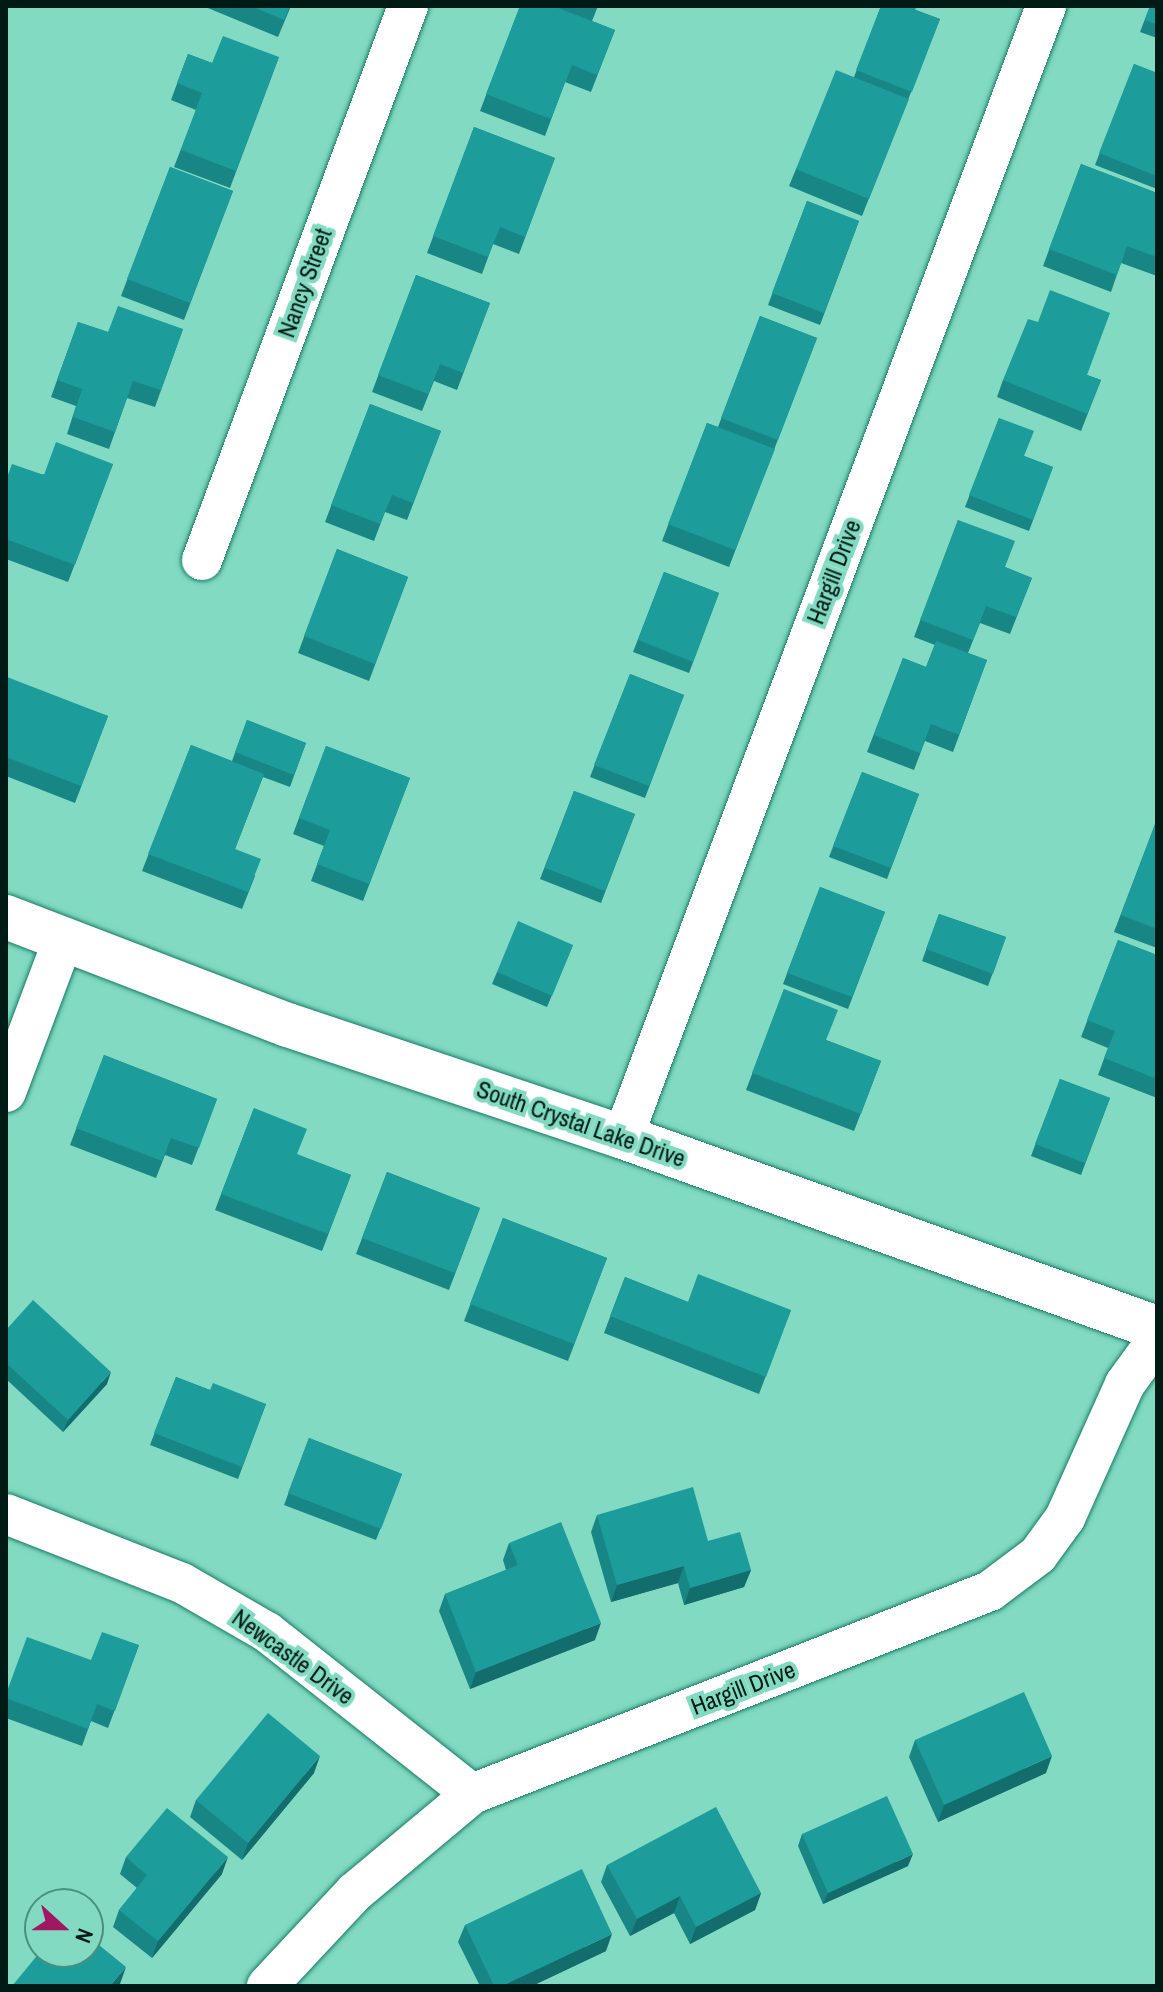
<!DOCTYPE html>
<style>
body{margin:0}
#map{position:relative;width:1163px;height:1992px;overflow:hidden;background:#81dac1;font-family:"Archivo Narrow",sans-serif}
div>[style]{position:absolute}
.roads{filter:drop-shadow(0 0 2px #187c67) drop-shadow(0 0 2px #187c67)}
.street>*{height:40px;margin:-20px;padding:0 20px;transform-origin:20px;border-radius:20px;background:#fff}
.secondary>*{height:44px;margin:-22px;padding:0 22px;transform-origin:22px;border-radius:22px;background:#fff}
.wall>*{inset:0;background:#198686}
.shaded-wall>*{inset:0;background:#146d6d}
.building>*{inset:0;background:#1d9c9c}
span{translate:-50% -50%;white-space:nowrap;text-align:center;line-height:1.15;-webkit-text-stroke:8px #81dac1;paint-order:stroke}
.street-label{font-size:24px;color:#001b15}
.frame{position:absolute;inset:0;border:8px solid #001b15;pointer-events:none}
.north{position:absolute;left:24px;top:1888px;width:80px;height:80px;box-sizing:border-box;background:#81dac1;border:2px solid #4d8e7c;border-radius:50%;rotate:111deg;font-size:22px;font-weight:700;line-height:32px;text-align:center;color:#001b15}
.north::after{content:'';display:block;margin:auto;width:28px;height:36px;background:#a11862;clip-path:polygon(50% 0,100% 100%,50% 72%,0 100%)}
</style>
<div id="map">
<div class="roads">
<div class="street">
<i style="left:202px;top:560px;width:591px;rotate:-69.6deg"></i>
<i style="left:6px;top:1092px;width:162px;rotate:-69.4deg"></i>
<i style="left:623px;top:1137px;width:1208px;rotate:-69.49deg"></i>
<i style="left:6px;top:1514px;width:189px;rotate:21.4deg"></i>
<i style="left:182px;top:1583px;width:98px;rotate:30deg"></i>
<i style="left:267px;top:1632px;width:261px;rotate:38.3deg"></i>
<i style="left:267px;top:1986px;width:129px;rotate:-46.9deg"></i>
<i style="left:355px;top:1892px;width:153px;rotate:-39.9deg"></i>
<i style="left:472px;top:1794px;width:556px;rotate:-21.4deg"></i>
<i style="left:990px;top:1591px;width:60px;rotate:-36.9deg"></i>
<i style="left:1038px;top:1555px;width:46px;rotate:-53.9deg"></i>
<i style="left:1065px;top:1518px;width:147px;rotate:-65.9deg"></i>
<i style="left:1125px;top:1384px;width:54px;rotate:-54deg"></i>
</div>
<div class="secondary">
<i style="left:6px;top:917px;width:302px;rotate:21deg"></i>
<i style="left:288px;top:1025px;width:353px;rotate:18.5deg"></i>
<i style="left:623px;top:1137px;width:567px;rotate:19.68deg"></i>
</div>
</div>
<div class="wall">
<i style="clip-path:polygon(203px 6px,291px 6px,278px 37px)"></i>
<i style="clip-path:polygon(520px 6px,598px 6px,592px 21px,615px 30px,591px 92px,565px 82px,545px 136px,480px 111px)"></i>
<i style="clip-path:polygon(881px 6px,916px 10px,940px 19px,862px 216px,789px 186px,796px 169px,854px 77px)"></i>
<i style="clip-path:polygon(1150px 6px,1157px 6px,1157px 38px,1140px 32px)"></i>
<i style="clip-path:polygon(188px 54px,212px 63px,279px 57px,230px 188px,174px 167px,196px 110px,171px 100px)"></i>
<i style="clip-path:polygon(1134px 64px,1157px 73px,1157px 189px,1095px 165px)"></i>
<i style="clip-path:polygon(474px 127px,555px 158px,519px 254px,493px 244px,482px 274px,427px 253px)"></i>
<i style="clip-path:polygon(1081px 164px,1157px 193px,1157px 276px,1121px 263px,1111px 292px,1043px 266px)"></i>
<i style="clip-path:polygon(170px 167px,233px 191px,184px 320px,121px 296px)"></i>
<i style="clip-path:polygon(807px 201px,859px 221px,820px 325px,768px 305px)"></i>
<i style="clip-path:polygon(416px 275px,490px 303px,457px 390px,434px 381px,422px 411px,372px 392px)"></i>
<i style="clip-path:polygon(760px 316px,817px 338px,729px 567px,662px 541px,707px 423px,718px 427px)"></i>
<i style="clip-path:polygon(78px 322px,108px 332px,183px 329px,155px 407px,127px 398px,109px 449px,67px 434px,76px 406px,51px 397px)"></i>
<i style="clip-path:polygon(1087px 375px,1101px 380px,1081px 431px,997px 397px,1003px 380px)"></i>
<i style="clip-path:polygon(370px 404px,441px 431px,407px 520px,385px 512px,374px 541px,325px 522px)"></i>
<i style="clip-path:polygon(999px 418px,1024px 456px,1053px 467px,1029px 531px,965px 507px)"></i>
<i style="clip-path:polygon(113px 464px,68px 582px,6px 559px,6px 480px)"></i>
<i style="clip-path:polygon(958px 520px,1005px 567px,1032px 578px,1010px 634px,980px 623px,968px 653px,987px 660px,953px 752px,925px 741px,914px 770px,867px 752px,903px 658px,926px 667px,935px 645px,914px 637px)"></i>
<i style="clip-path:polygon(337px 549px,408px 577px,369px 681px,298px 653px)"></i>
<i style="clip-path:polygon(664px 572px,719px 593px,689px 673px,633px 652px)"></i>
<i style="clip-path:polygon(630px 674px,684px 695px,645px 798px,590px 777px)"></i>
<i style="clip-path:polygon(6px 680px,108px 716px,75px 803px,6px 776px)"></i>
<i style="clip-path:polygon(247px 720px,306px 743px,290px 787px,263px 777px,235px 849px,255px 876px,242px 909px,142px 871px,191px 745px,232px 761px)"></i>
<i style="clip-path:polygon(326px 746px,410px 778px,363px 901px,311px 881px,324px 846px,293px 834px)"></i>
<i style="clip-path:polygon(862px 772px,919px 794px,887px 879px,829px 857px)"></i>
<i style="clip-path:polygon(574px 791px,635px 814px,601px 903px,540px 879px)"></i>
<i style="clip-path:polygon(1157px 819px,1157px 948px,1114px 932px)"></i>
<i style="clip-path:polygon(820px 887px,885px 912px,848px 1009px,783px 984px)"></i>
<i style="clip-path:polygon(939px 914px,1006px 937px,988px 986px,922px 961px)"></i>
<i style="clip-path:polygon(1118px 940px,1157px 955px,1157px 1098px,1098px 1075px,1108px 1048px,1081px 1037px)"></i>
<i style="clip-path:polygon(573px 945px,547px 1007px,492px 984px,497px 972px)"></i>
<i style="clip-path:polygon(784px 989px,826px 1040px,881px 1061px,854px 1131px,746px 1090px)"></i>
<i style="clip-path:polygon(104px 1055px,217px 1099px,192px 1165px,165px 1155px,156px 1178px,70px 1145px)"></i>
<i style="clip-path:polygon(1060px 1079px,1110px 1098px,1081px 1175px,1031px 1156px)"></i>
<i style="clip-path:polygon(254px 1108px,298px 1155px,351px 1175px,322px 1251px,215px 1210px)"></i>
<i style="clip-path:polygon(387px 1172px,480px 1208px,449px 1290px,356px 1254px)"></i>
<i style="clip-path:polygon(503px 1218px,607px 1258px,568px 1361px,464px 1321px)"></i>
<i style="clip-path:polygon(625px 1277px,688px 1302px,791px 1310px,759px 1394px,604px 1333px)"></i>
<i style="clip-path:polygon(6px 1330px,107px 1384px,63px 1432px,6px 1379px)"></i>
<i style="clip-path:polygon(176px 1377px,210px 1390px,266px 1404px,238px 1479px,150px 1445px)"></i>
<i style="clip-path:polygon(309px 1438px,402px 1474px,376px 1540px,284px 1505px)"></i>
<i style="clip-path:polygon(597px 1515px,708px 1541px,751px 1570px,744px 1587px,684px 1605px,678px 1583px,611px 1602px,591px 1532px)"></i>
<i style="clip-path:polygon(509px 1543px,595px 1640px,470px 1689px,439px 1611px,445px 1594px,506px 1570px,503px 1560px)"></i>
<i style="clip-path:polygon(139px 1645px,108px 1728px,91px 1721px,82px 1746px,6px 1718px,6px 1694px,91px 1660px)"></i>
<i style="clip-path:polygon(915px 1740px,1046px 1773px,938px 1822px,909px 1757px)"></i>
<i style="clip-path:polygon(314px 1773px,242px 1860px,190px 1817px,196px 1800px)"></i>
<i style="clip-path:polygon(802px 1834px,908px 1866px,823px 1904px,798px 1846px)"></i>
<i style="clip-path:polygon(126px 1857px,222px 1874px,152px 1958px,113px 1927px,119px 1910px,137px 1888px,120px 1874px)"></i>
<i style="clip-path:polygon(607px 1865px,761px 1893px,755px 1910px,690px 1944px,674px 1913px,630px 1936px,601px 1882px)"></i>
<i style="clip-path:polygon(465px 1925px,606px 1951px,532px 1986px,480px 1986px,458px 1942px)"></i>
</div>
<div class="shaded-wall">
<i style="clip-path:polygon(111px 1372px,107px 1384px,63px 1432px,68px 1420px)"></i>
<i style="clip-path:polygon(684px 1566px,678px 1583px,611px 1602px,617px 1585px)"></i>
<i style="clip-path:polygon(751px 1570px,744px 1587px,684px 1605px,690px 1588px)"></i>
<i style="clip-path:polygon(601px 1623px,595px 1640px,470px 1689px,476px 1672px)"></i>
<i style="clip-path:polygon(320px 1756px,314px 1773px,242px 1860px,248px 1843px)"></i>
<i style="clip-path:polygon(1052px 1756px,1046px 1773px,938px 1822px,944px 1805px)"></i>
<i style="clip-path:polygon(913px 1854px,908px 1866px,823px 1904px,828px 1893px)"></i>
<i style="clip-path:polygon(228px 1857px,222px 1874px,152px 1958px,158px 1941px)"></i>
<i style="clip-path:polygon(761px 1893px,755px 1910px,690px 1944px,696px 1927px)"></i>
<i style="clip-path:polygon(680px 1896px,674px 1913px,630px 1936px,637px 1919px)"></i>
<i style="clip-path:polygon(612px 1934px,606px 1951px,532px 1986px,502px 1986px)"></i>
<i style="clip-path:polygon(126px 1967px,120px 1984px,118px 1986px,110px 1986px)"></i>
</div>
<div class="building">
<i style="clip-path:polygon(251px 6px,290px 6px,284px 20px)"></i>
<i style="clip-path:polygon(520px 6px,553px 6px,615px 30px,597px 75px,572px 65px,551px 119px,486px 94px)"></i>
<i style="clip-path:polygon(881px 6px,917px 6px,915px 10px,940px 19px,912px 92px,856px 70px)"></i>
<i style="clip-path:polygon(1150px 6px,1157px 6px,1157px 25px,1145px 20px)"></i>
<i style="clip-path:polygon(223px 36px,279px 57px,236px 171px,181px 150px,202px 93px,177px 83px,188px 54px,212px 63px)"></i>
<i style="clip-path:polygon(1134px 64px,1157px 73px,1157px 176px,1099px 153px)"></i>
<i style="clip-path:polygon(836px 70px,909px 99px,869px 199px,796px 169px)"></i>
<i style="clip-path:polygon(474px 127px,555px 158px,525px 237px,500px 227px,488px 257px,433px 236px)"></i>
<i style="clip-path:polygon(1081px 164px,1157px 193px,1157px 257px,1127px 246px,1117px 275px,1049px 249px)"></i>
<i style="clip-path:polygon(170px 167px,233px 191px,190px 303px,127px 279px)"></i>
<i style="clip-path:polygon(807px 201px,859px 221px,824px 313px,772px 293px)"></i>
<i style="clip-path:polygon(416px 275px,490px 303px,463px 373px,440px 364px,428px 394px,378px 375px)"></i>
<i style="clip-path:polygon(1050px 290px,1110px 313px,1087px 375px,1101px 380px,1087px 414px,1003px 380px,1028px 319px,1038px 322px)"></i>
<i style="clip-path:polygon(118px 306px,183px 329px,161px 390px,133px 381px,115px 432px,73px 417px,82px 389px,57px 380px,78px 322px,108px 332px)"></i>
<i style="clip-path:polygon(760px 316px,817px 338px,778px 440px,721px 418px)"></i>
<i style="clip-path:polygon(370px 404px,441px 431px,413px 503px,392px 495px,380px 524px,331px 505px)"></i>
<i style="clip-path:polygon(999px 418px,1034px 431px,1024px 456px,1053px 467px,1033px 520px,969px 495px)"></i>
<i style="clip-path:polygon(707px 423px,775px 449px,735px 550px,668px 524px)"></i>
<i style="clip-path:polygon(56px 442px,113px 464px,75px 565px,6px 539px,6px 480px,12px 464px,44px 475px)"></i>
<i style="clip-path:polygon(958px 520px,1015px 541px,1005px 567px,1032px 578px,1016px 617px,986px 606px,973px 640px,920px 620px)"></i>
<i style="clip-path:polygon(337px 549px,408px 577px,375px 664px,304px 636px)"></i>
<i style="clip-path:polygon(664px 572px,719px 593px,693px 662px,638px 640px)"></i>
<i style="clip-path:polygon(936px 641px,987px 660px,959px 735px,931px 724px,920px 753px,874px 735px,903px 658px,926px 667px)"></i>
<i style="clip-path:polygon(630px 674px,684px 695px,649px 786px,594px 765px)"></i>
<i style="clip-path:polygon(7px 677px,108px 716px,81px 786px,6px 757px,6px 680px)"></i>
<i style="clip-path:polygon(247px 720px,306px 743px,294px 775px,235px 752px)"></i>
<i style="clip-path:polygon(191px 745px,264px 774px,235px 849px,261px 859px,248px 892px,148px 854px)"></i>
<i style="clip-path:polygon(326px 746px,410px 778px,369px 884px,317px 864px,330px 830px,299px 818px)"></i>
<i style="clip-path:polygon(862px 772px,919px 794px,891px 868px,833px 846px)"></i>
<i style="clip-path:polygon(574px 791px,635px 814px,605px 891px,545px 868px)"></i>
<i style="clip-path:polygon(1157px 819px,1157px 929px,1121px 915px)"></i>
<i style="clip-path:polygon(820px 887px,885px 912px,852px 997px,787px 973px)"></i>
<i style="clip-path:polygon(939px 914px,1006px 937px,993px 974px,926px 949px)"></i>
<i style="clip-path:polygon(518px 921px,573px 945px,552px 996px,497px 972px)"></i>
<i style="clip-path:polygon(1118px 940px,1157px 955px,1157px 1079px,1104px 1058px,1115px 1031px,1087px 1020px)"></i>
<i style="clip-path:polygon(784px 989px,838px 1010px,826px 1040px,881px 1061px,861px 1114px,752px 1073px)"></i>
<i style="clip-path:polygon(104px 1055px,217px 1099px,199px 1148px,171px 1138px,162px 1161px,76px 1128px)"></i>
<i style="clip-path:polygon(1060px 1079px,1110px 1098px,1085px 1163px,1035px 1144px)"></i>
<i style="clip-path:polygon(254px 1108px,307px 1129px,297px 1154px,351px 1175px,328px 1234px,221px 1194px)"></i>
<i style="clip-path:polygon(387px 1172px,480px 1208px,455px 1273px,362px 1238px)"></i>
<i style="clip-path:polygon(503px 1218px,607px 1258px,574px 1344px,470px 1304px)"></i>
<i style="clip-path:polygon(698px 1274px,791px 1310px,766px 1377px,610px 1316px,625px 1277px,688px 1302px)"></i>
<i style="clip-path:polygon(33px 1300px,111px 1372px,68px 1420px,6px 1363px,6px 1330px)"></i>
<i style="clip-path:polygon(176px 1377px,210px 1390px,213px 1383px,266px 1404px,242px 1467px,154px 1433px)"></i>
<i style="clip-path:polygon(309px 1438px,402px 1474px,381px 1529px,288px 1493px)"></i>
<i style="clip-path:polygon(693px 1487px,708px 1541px,740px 1532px,751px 1570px,690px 1588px,684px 1566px,617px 1585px,597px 1515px)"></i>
<i style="clip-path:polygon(561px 1522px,601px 1623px,476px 1672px,445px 1594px,518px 1565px,509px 1543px)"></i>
<i style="clip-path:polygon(102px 1632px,139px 1645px,115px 1711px,97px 1704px,88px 1729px,6px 1698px,6px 1694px,27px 1637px,91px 1660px)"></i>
<i style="clip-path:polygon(1024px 1692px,1052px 1756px,944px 1805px,915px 1740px)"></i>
<i style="clip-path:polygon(268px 1713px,320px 1756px,248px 1843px,196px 1800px)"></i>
<i style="clip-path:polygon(887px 1796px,913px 1854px,828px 1893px,802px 1834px)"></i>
<i style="clip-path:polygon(716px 1807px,761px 1893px,696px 1927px,680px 1896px,637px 1919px,607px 1865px)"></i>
<i style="clip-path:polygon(167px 1808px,228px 1857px,158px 1941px,119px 1910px,147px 1875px,126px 1857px)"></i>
<i style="clip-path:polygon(582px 1869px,612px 1934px,502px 1986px,494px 1986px,465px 1925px)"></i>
<i style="clip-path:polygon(88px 1936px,126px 1967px,110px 1986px,12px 1986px,40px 1952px,88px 1952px)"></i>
</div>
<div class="street-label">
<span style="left:305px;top:283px;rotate:-70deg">Nancy Street</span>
<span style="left:834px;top:572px;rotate:-69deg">Hargill Drive</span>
<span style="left:581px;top:1124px;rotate:19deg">South Crystal Lake Drive</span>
<span style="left:293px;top:1657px;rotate:36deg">Newcastle Drive</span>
<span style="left:743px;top:1688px;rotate:-21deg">Hargill Drive</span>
</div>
<div class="frame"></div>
<div class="north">N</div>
</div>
